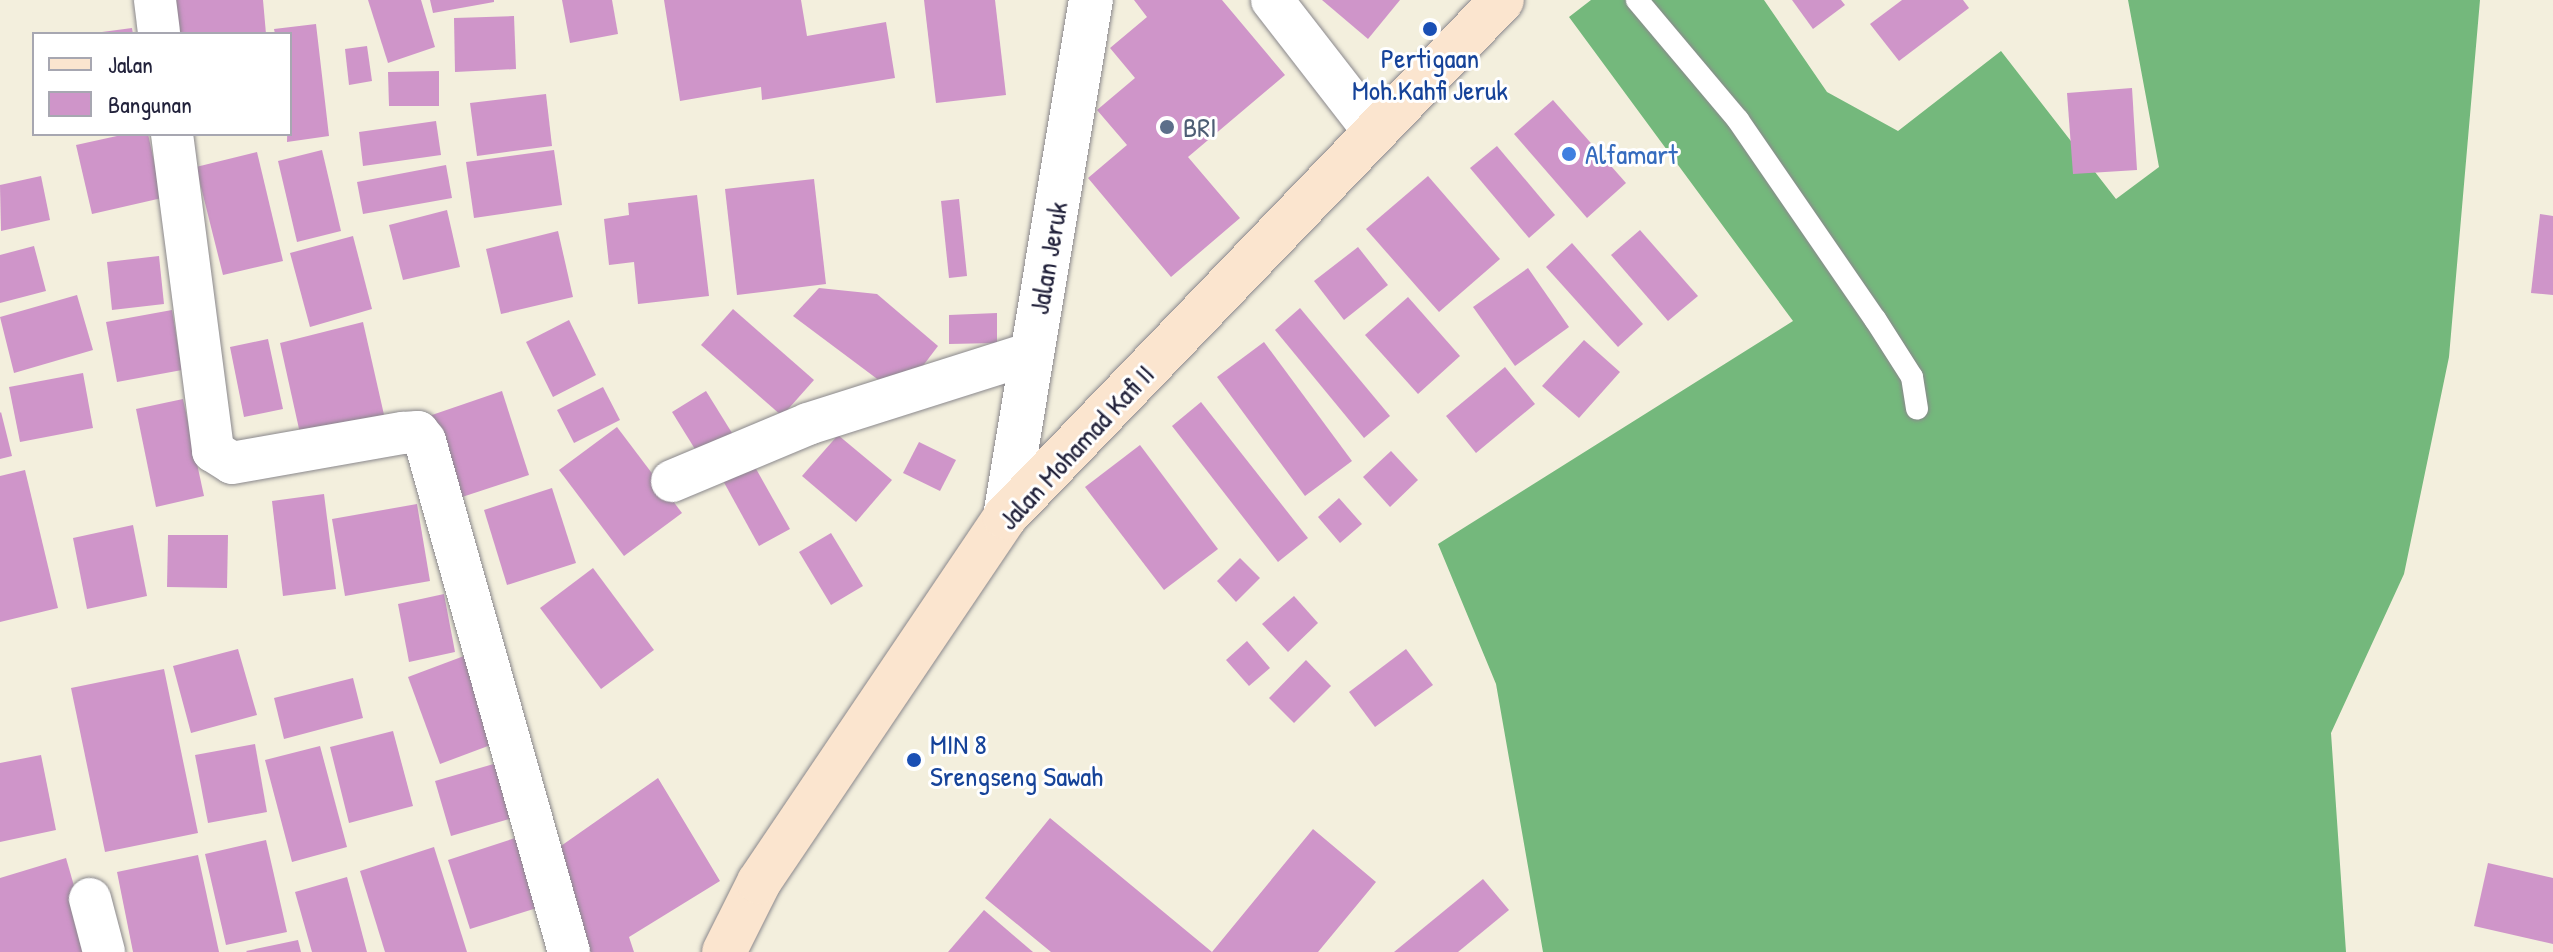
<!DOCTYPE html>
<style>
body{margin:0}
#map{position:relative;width:2553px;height:952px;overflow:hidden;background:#f3efdd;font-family:"Patrick Hand",sans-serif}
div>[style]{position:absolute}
.forest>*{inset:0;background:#74b87c}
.building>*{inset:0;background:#cf95c9}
.roads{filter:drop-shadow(0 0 2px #8a888c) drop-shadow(0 0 2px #8a888c)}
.service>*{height:22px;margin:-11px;padding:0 11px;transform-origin:11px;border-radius:11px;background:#fff}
.minor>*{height:42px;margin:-21px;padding:0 21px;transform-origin:21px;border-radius:21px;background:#fff}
.tertiary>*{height:44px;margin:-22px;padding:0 22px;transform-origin:22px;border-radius:22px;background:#fff}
.secondary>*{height:44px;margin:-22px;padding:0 22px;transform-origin:22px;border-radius:22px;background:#fbe5cf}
.dots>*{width:22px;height:22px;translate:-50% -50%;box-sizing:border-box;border:4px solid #fff;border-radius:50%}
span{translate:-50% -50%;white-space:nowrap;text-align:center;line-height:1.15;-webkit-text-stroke:6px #fff;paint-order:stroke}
.transit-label{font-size:28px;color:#164399}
.left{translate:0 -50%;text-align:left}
.service-label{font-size:28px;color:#4e5e75}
.shop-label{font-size:28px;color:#366cbe}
.street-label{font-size:28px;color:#22223b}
.legend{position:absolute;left:32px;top:32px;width:260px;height:104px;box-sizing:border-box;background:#fff;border:2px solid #a7a7b1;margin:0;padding:10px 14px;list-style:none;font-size:24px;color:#22223b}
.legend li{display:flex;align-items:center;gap:16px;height:40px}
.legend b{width:40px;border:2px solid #a7a7b1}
</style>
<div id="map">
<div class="forest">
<i style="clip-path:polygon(1591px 0,1764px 0,1827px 92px,1898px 131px,2001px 51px,2116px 199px,2159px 167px,2128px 0,2480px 0,2449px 357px,2404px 574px,2331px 733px,2346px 952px,1543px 952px,1496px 684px,1438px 544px,1793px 321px,1569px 17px)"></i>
</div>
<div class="building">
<i style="clip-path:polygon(175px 0,263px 0,266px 34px,178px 34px)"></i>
<i style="clip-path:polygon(368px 0,421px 0,435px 47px,388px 63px)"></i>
<i style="clip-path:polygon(430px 0,494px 0,494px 2px,433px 13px)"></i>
<i style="clip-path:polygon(562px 0,612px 0,618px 34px,570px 43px)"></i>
<i style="clip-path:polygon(664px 0,801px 0,807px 36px,886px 22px,895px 78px,762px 100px,761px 87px,680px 101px)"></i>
<i style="clip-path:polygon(924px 0,995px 0,1006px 95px,936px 103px)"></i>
<i style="clip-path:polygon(1134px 0,1222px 0,1285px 75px,1188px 157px,1240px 218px,1171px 277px,1088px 178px,1127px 145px,1097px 110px,1135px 78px,1110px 48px,1147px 17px)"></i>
<i style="clip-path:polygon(1322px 0,1400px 0,1368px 39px)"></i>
<i style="clip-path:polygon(1792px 0,1841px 0,1845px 5px,1813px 29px)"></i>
<i style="clip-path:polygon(1902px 0,1963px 0,1969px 8px,1899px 61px,1870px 24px)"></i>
<i style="clip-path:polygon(514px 16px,516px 69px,455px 72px,454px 18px)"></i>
<i style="clip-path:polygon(316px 24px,329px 136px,287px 142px,290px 34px,275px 34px,274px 29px)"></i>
<i style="clip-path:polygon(132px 28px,133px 34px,103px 34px,102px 32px)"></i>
<i style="clip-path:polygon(367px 46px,372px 81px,349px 85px,345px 49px)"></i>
<i style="clip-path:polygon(439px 71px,439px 106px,389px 106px,388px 72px)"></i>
<i style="clip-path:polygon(2132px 88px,2137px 170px,2073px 174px,2067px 93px)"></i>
<i style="clip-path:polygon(546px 94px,552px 146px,477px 156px,470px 103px)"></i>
<i style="clip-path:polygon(1553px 100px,1626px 183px,1587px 218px,1514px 134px)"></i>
<i style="clip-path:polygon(436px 121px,441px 155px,363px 166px,359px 132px)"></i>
<i style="clip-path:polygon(126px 134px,148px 134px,162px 198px,92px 214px,76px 145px)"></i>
<i style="clip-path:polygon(1497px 146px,1555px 215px,1529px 238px,1470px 168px)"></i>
<i style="clip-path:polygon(322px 150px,341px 231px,297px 242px,278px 161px)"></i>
<i style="clip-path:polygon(554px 150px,562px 205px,474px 218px,466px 162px)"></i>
<i style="clip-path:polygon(257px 152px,283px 261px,223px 275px,196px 167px)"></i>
<i style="clip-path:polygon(446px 165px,452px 198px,363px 214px,357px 182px)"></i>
<i style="clip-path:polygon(41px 176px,50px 220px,1px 231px,0 185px)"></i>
<i style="clip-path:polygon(1428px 176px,1500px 259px,1439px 312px,1366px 229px)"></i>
<i style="clip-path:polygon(814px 179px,826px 284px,737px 295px,725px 189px)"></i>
<i style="clip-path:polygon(697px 195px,709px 296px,638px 304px,634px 262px,609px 265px,604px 219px,629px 215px,628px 203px)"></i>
<i style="clip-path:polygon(959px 199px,967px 276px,949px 278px,941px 201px)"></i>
<i style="clip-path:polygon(447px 210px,460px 267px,403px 280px,389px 225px)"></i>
<i style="clip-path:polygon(2540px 214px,2553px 216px,2553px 295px,2531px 293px)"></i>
<i style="clip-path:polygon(1640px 230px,1698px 296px,1668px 321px,1611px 255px)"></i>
<i style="clip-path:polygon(558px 231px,573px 297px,501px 314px,486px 249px)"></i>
<i style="clip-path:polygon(353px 236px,372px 309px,310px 327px,290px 253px)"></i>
<i style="clip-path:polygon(1572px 243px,1643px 324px,1618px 347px,1546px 267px)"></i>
<i style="clip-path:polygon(34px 246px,46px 291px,0 303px,0 255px)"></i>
<i style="clip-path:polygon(1358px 247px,1388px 285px,1344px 320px,1314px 281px)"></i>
<i style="clip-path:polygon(159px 256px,164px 304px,112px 310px,107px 262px)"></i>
<i style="clip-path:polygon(1528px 268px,1569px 327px,1515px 366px,1473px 307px)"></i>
<i style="clip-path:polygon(819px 288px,877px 294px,938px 346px,900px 396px,793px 316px)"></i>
<i style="clip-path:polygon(77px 295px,93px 350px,14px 373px,0 317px)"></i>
<i style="clip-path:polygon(1408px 297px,1460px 356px,1418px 394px,1365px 335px)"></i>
<i style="clip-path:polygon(1300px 308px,1390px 416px,1364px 438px,1275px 330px)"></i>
<i style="clip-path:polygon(733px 309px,814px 380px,782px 416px,701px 345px)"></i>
<i style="clip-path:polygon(172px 310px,182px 370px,117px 382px,106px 322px)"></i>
<i style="clip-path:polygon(997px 313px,997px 343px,949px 344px,949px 315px)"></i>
<i style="clip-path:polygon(569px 320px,596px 375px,553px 397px,526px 342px)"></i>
<i style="clip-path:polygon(363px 322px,387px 428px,303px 447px,280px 343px)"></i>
<i style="clip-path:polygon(268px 339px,283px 409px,244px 417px,230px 347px)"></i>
<i style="clip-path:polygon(1584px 340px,1620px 372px,1579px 418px,1542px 386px)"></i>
<i style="clip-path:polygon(1264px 342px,1352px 461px,1305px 496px,1217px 377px)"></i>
<i style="clip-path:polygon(1505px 367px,1535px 404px,1476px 453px,1446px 416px)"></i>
<i style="clip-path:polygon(83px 373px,93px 428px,20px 442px,9px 387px)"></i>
<i style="clip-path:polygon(603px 387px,620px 420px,574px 443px,557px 410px)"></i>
<i style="clip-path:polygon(502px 391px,529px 475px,456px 499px,429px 416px)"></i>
<i style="clip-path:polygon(706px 391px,737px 441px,703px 462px,672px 412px)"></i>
<i style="clip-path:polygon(183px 399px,204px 496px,156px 507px,136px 409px)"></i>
<i style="clip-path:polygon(1201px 402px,1308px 538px,1278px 562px,1172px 426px)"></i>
<i style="clip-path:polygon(1px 412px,12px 456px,0 459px,0 413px)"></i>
<i style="clip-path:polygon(617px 427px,682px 513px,624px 556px,559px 470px)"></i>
<i style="clip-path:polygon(838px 435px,892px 480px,856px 522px,802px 476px)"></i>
<i style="clip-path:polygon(919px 442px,956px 460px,940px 491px,903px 473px)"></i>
<i style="clip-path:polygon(1140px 445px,1218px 549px,1164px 590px,1085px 487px)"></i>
<i style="clip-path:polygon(1391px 451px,1418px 480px,1390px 507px,1363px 477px)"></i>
<i style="clip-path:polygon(751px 460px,790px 529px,759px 546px,721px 477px)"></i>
<i style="clip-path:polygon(25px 470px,58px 608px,0 622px,0 476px)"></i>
<i style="clip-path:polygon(552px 488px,576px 563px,507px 585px,484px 510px)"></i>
<i style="clip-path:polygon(324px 494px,336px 589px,283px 596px,272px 501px)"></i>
<i style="clip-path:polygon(1339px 498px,1362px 524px,1340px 543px,1318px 517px)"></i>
<i style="clip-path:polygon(417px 504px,430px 581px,345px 596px,332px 519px)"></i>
<i style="clip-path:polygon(133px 525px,147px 596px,87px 609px,73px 538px)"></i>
<i style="clip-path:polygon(831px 533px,863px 586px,831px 605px,799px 552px)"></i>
<i style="clip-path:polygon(168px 535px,228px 535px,227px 588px,167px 587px)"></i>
<i style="clip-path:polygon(1240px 558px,1260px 578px,1236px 602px,1217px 581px)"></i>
<i style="clip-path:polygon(593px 568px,654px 650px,601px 689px,540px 608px)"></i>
<i style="clip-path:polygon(444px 594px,455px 652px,409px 662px,398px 604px)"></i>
<i style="clip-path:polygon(1294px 596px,1318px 623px,1288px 652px,1262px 624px)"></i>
<i style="clip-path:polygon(1247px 641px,1270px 668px,1249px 686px,1226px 660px)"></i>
<i style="clip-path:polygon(238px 649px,257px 715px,191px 733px,173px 666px)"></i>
<i style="clip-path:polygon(1406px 649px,1433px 685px,1375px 727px,1349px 692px)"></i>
<i style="clip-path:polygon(464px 656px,496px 743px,440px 764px,408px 677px)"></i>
<i style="clip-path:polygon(1306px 660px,1331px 686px,1294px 723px,1269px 698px)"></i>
<i style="clip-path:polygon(164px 669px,198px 833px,105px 852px,71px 688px)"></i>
<i style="clip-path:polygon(353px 678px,363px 718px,284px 739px,274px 698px)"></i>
<i style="clip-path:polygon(393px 731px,413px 806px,349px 823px,330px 747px)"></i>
<i style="clip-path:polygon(255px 744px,267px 812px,208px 823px,195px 755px)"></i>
<i style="clip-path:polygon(320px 746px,347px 847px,292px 862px,265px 760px)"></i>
<i style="clip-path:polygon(41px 755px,56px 830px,0 842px,0 763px)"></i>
<i style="clip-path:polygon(497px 763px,513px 818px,451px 836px,435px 781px)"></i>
<i style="clip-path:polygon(658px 778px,720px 881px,629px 937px,634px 952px,579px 952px,548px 855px)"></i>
<i style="clip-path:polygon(1050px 818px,1212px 952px,1313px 829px,1376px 882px,1318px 952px,1051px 952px,985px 898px)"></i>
<i style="clip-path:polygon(518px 837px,540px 907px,470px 929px,448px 860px)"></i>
<i style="clip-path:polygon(266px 840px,287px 932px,226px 945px,205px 854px)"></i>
<i style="clip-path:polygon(434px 847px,467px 952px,385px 952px,360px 871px)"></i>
<i style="clip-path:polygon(198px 855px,219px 952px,133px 952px,117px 872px)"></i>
<i style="clip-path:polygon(66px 858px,93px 952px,0 952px,0 878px)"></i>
<i style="clip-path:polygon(2488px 863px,2553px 878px,2553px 944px,2474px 926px)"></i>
<i style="clip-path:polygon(347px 877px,367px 952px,312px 952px,295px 892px)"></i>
<i style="clip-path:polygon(1483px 879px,1509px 910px,1458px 952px,1394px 952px)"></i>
<i style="clip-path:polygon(984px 910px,1033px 952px,948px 952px)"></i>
<i style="clip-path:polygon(298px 940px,301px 952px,247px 952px,246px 951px)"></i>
</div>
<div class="roads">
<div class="service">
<i style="left:1637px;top:0;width:157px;rotate:49.9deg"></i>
<i style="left:1738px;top:120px;width:242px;rotate:55.5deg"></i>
<i style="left:1875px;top:319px;width:69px;rotate:57.5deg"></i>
<i style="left:1912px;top:377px;width:32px;rotate:81deg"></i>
</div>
<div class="minor">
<i style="left:155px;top:0;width:34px;rotate:83deg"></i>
<i style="left:1272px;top:0;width:168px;rotate:52.2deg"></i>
<i style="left:172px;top:134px;width:320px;rotate:82.6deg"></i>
<i style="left:213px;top:451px;width:22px;rotate:32deg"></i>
<i style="left:232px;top:463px;width:174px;rotate:-10deg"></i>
<i style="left:403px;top:433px;width:15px;rotate:-4deg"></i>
<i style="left:418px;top:432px;width:11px;rotate:52deg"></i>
<i style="left:425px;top:441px;width:531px;rotate:74.26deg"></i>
<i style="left:672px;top:481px;width:147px;rotate:-22.7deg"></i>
<i style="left:808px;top:424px;width:235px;rotate:-17.6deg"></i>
<i style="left:90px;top:899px;width:55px;rotate:75.2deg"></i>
</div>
<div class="tertiary">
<i style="left:1005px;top:517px;width:524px;rotate:-80.56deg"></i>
</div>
<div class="secondary">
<i style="left:724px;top:952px;width:78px;rotate:-63.4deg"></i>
<i style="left:759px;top:882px;width:440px;rotate:-56deg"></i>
<i style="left:1005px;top:517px;width:717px;rotate:-46.13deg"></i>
</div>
</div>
<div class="dots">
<i style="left:1430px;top:29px;background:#1a4fb4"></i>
<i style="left:1167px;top:127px;background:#5c6f8a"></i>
<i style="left:1569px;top:154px;background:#3f7fe0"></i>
<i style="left:914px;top:760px;background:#1a4fb4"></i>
</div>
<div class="transit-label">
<span style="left:1430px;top:74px">Pertigaan<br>Moh.Kahfi Jeruk</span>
<span class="left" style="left:930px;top:760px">MIN 8<br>Srengseng Sawah</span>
</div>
<div class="service-label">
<span class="left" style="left:1183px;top:127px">BRI</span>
</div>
<div class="shop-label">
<span class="left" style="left:1585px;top:154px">Alfamart</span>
</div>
<div class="street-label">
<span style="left:1048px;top:258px;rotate:-80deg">Jalan Jeruk</span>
<span style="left:1076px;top:447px;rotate:-47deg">Jalan Mohamad Kafi II</span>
</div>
<ul class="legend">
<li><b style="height:10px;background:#fbe5cf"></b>Jalan</li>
<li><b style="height:22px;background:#cf95c9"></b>Bangunan</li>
</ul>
</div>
